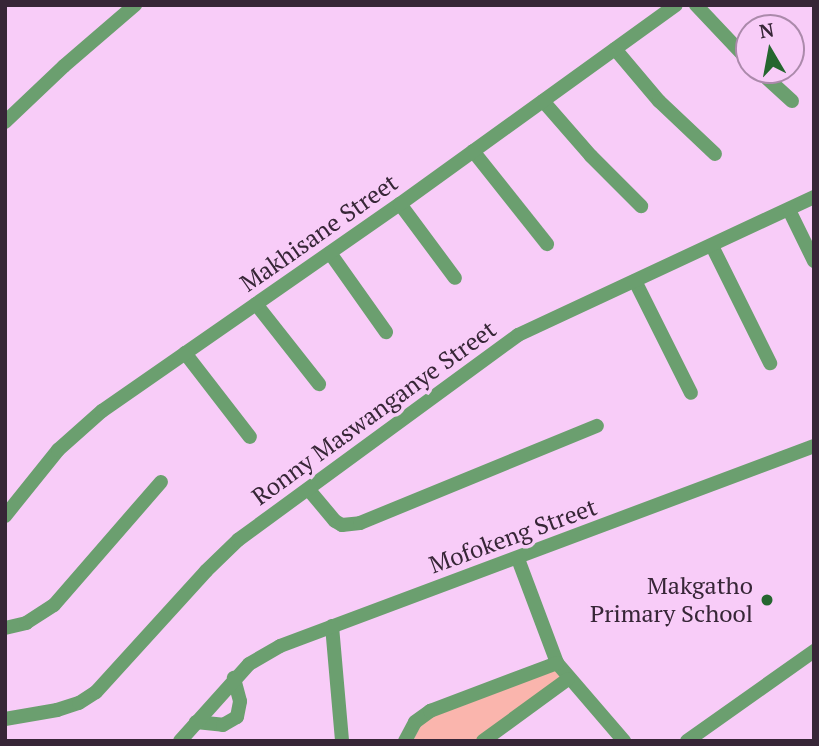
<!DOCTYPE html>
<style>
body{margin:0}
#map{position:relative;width:819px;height:746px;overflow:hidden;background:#f8ccf8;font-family:"PT Serif",serif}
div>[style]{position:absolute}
.green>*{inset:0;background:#fab5ad}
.minor>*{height:14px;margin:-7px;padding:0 7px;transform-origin:7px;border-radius:7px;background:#6b9f6f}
.dots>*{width:19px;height:19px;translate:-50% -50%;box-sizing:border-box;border:4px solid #f8ccf8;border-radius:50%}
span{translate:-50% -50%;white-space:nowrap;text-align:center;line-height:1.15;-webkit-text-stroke:7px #f8ccf8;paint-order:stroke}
.street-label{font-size:24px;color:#372637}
.poi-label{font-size:24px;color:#372637}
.right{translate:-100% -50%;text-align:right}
.frame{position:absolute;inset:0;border:7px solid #372637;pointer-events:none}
.north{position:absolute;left:735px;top:14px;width:70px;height:70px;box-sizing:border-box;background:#f8ccf8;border:2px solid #ab8aab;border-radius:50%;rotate:350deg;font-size:19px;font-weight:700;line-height:28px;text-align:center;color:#372637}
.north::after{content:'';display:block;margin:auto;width:24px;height:32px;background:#25662f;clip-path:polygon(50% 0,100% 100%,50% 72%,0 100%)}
</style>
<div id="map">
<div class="green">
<i style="clip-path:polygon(558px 669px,562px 673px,559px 682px,478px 741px,413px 741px,420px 727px,433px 713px)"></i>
</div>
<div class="minor">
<i style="left:696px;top:5px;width:77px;rotate:46.6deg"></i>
<i style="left:615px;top:49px;width:68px;rotate:49.8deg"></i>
<i style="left:659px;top:101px;width:77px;rotate:43.4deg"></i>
<i style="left:758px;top:70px;width:46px;rotate:42.4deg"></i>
<i style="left:543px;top:101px;width:73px;rotate:48.9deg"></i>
<i style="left:591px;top:156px;width:71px;rotate:45deg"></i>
<i style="left:5px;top:122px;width:81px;rotate:-43.5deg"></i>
<i style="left:64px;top:66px;width:94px;rotate:-40.7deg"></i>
<i style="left:473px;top:151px;width:119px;rotate:51.5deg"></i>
<i style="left:400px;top:204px;width:92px;rotate:53.4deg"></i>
<i style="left:789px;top:210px;width:57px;rotate:63.9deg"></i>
<i style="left:712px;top:246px;width:131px;rotate:63.6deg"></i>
<i style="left:330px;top:253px;width:97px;rotate:54.7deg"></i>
<i style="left:635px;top:281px;width:125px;rotate:63.4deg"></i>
<i style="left:256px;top:304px;width:102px;rotate:51.8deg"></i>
<i style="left:185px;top:353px;width:106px;rotate:52.3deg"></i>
<i style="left:309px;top:490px;width:40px;rotate:50deg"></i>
<i style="left:335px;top:521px;width:8px;rotate:30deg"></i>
<i style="left:342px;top:525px;width:18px;rotate:-6deg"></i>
<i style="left:360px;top:523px;width:256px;rotate:-22.3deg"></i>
<i style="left:5px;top:516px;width:85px;rotate:-51.2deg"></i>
<i style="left:58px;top:450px;width:59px;rotate:-41.6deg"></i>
<i style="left:102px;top:411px;width:363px;rotate:-34.8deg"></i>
<i style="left:400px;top:204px;width:340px;rotate:-35.8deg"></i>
<i style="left:518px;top:559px;width:111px;rotate:69.4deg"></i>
<i style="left:557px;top:663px;width:103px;rotate:49.3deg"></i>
<i style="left:332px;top:626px;width:115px;rotate:85deg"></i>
<i style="left:5px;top:628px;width:22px;rotate:-13deg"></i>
<i style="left:26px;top:623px;width:33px;rotate:-33deg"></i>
<i style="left:54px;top:605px;width:163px;rotate:-49deg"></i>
<i style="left:5px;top:719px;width:53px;rotate:-9.8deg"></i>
<i style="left:57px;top:710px;width:23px;rotate:-18deg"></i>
<i style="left:79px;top:703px;width:20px;rotate:-33deg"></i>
<i style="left:96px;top:692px;width:164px;rotate:-47.7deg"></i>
<i style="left:206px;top:571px;width:45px;rotate:-44.1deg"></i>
<i style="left:238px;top:540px;width:347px;rotate:-36.2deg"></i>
<i style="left:518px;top:335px;width:327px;rotate:-25deg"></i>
<i style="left:196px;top:722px;width:27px;rotate:6deg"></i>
<i style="left:223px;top:725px;width:16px;rotate:-30deg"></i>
<i style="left:237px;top:717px;width:16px;rotate:-79deg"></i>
<i style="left:240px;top:701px;width:24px;rotate:-105deg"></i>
<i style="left:180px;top:741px;width:103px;rotate:-48.1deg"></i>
<i style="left:249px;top:664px;width:36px;rotate:-30deg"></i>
<i style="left:280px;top:646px;width:570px;rotate:-20.53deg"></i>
<i style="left:405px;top:741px;width:21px;rotate:-62deg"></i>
<i style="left:415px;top:722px;width:19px;rotate:-36deg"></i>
<i style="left:430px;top:711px;width:136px;rotate:-20.7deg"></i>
<i style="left:483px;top:741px;width:105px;rotate:-36.1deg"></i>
<i style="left:687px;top:741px;width:156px;rotate:-35.3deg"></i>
</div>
<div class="dots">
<i style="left:767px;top:600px;background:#25662f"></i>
</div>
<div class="street-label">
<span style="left:319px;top:233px;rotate:-35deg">Makhisane Street</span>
<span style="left:374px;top:413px;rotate:-36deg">Ronny Maswanganye Street</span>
<span style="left:513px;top:536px;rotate:-20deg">Mofokeng Street</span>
</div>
<div class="poi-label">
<span class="right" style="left:753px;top:600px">Makgatho<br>Primary School</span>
</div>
<div class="frame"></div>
<div class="north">N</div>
</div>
